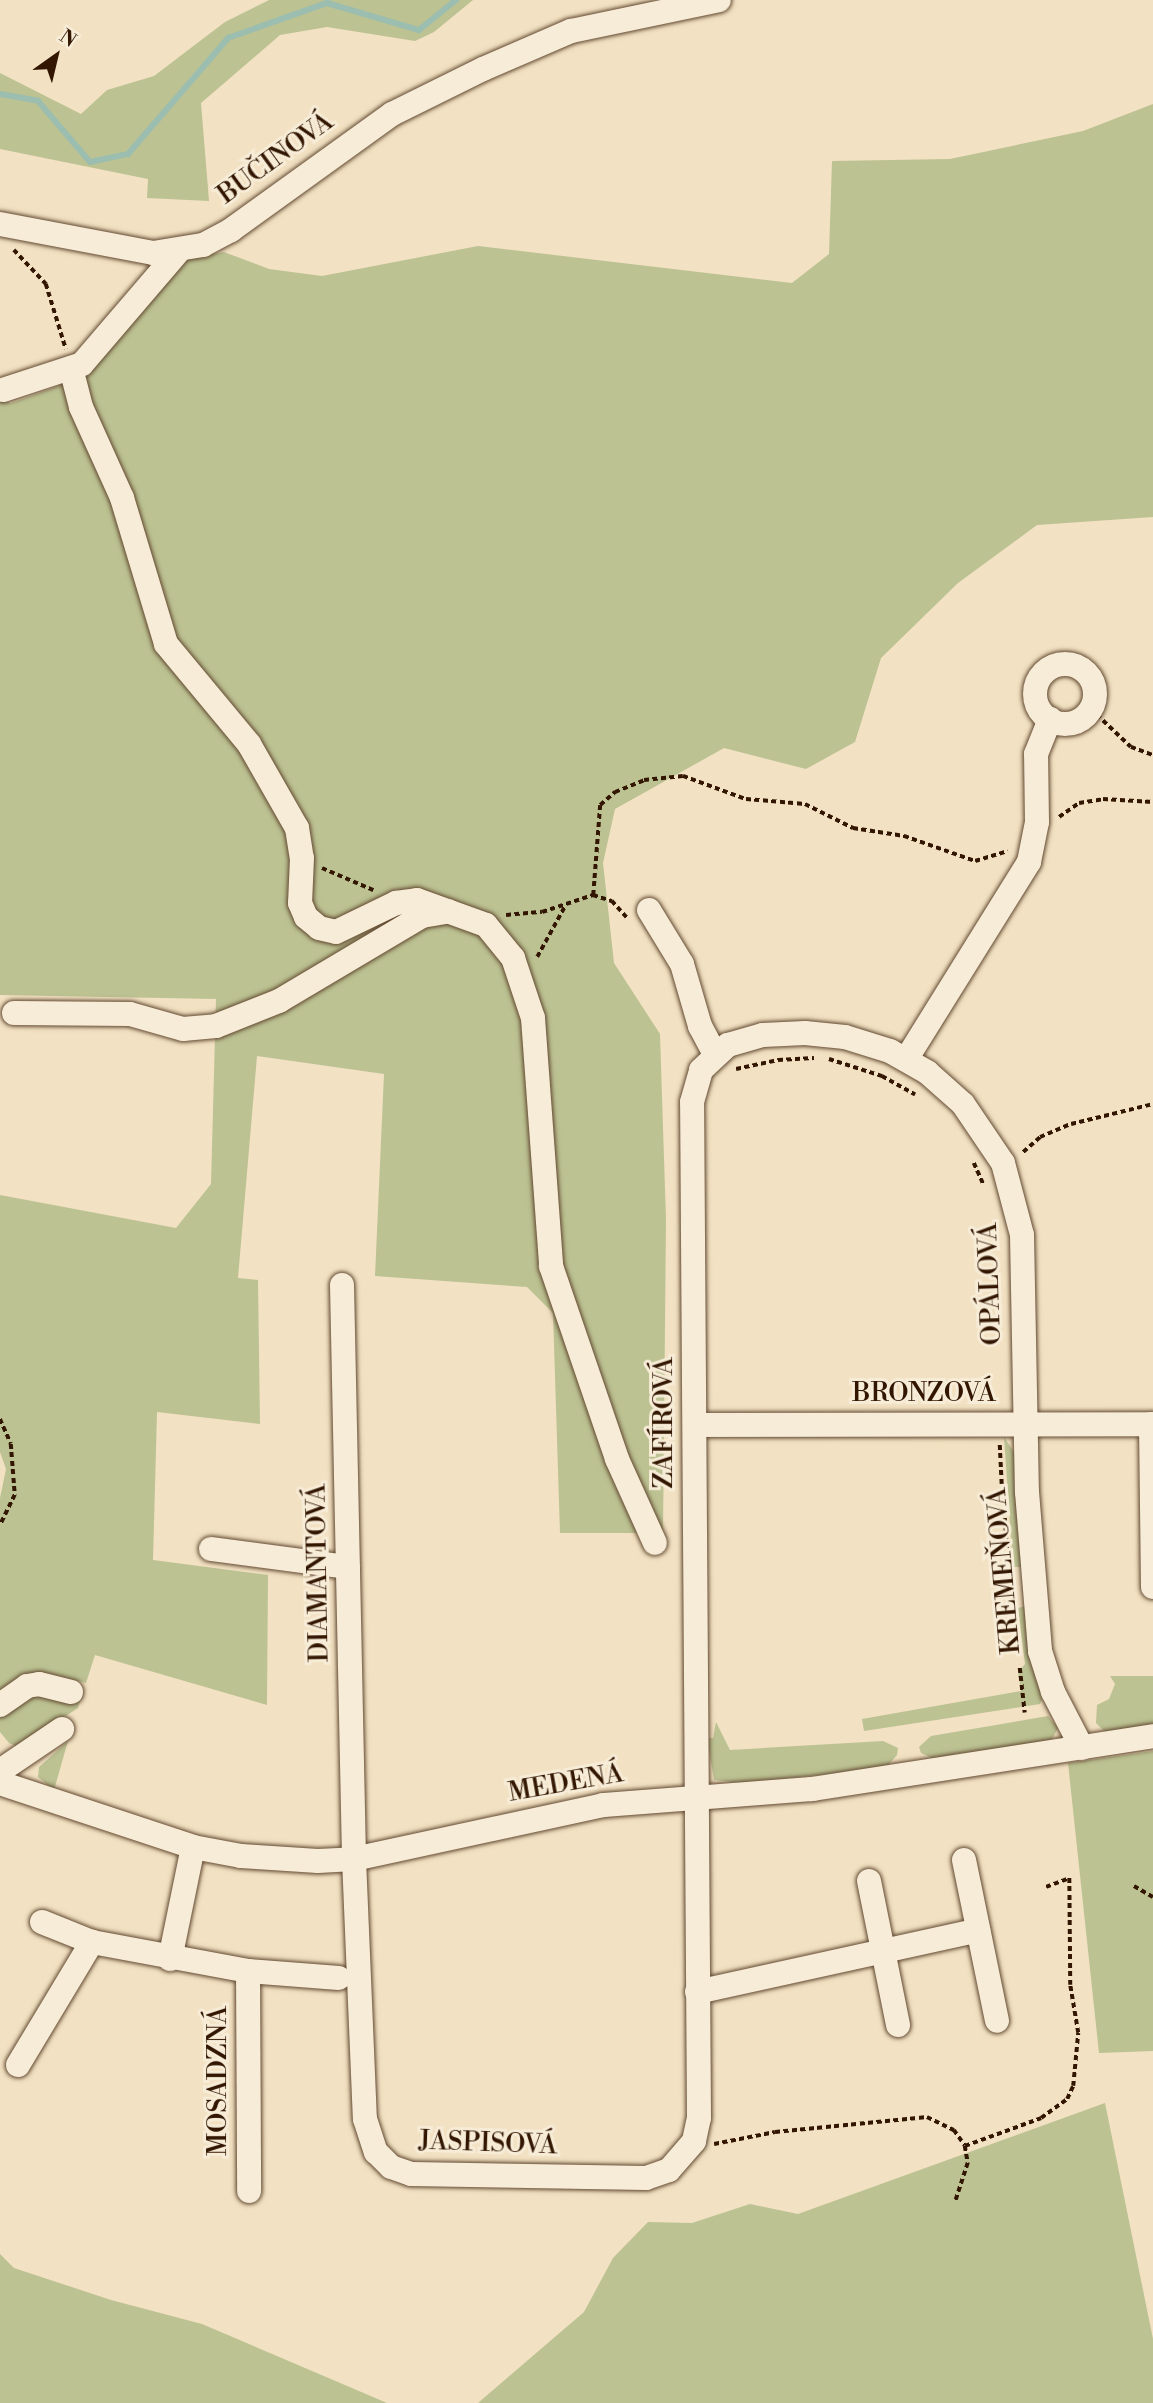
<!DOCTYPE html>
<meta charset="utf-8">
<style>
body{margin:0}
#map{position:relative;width:1153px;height:2403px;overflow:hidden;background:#f2e1c2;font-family:"Libre Bodoni",serif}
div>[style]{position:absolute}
.green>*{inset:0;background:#bcc292}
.stream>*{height:6px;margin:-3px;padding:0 3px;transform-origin:3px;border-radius:3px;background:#9cbeb0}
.path>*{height:3.5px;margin-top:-1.75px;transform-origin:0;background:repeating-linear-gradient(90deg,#321601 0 5px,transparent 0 8.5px)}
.roads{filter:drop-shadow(0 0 2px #624931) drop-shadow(0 0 2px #624931)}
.minor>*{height:24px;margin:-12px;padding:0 12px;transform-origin:12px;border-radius:12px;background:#f7ecd7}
.minor>.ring{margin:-12px;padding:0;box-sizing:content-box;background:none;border:24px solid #f7ecd7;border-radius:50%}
span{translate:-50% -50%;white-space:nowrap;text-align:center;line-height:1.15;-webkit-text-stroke:6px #f7ecd7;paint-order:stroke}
.street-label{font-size:26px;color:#321601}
.north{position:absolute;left:21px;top:21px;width:70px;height:70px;-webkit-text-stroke:5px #f7ecd7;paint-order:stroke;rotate:34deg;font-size:19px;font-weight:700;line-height:28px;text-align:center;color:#321601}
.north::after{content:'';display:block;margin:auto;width:24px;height:32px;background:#321601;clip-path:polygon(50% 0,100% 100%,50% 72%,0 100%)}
</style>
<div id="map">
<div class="green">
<i style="clip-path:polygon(269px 0,473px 0,434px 32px,415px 41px,327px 27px,280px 35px,201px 103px,209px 201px,147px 198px,148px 179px,0 149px,0 73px,81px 114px,107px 90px,154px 76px,225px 22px)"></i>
<i style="clip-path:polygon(1153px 104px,1153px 517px,1037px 525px,958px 583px,881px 658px,855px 742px,806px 769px,724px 748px,615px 809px,603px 863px,614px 963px,660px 1034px,666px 1220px,663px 1533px,560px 1533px,553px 1313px,527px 1287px,375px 1276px,384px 1074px,257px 1056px,238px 1278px,258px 1280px,260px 1424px,157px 1412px,153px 1560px,268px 1575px,267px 1705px,95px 1655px,86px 1683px,46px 1673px,22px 1676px,0 1695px,0 1498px,6px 1469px,0 1452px,0 1195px,176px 1228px,211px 1184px,216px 999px,0 995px,0 400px,11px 403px,84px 377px,183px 259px,224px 252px,269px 269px,322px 276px,478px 246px,792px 283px,829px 254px,832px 161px,950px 159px,1083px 131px)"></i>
<i style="clip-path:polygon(1004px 1437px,1016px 1455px,1022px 1567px,1013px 1567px)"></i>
<i style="clip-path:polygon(1026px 1606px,1044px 1696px,1040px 1704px,864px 1731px,862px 1719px,1021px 1691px,1018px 1672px,1025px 1664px,1018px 1608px)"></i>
<i style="clip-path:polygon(1110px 1676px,1153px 1676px,1153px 1724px,1106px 1733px,1096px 1723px,1097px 1705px,1109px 1699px,1115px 1684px)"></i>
<i style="clip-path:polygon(47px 1693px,80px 1701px,78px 1708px,18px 1747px,9px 1743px,0 1732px,0 1717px,17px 1700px)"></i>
<i style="clip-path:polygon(1048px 1716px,1058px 1728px,1050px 1743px,938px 1761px,921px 1753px,919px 1747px,931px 1736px)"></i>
<i style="clip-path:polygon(716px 1722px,730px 1750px,883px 1741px,898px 1748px,897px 1755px,886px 1768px,741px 1783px,714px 1780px,707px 1738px,713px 1738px)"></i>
<i style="clip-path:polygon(68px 1741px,54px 1790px,38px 1777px,39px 1767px)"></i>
<i style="clip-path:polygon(1153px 1751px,1153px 2051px,1099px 2053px,1068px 1763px)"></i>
<i style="clip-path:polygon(1105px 2103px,1153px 2339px,1153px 2403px,478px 2403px,584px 2312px,613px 2258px,648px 2222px,692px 2223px,750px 2204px,798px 2214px)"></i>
<i style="clip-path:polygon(0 2254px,14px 2268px,111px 2300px,202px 2324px,387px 2403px,0 2403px)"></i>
</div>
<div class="stream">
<i style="left:0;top:94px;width:39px;rotate:10deg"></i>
<i style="left:38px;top:101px;width:80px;rotate:49.6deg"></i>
<i style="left:90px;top:162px;width:39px;rotate:-12deg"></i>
<i style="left:128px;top:154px;width:153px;rotate:-49.2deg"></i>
<i style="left:228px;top:38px;width:105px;rotate:-19.5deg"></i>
<i style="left:327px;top:3px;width:96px;rotate:16.4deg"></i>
<i style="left:419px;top:30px;width:48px;rotate:-39deg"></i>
</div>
<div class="path">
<i style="left:14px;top:250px;width:47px;rotate:46.7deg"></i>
<i style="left:46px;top:284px;width:68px;rotate:72.9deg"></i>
<i style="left:1091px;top:709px;width:55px;rotate:43.5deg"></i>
<i style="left:1131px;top:747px;width:23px;rotate:20deg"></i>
<i style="left:1059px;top:817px;width:24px;rotate:-35deg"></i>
<i style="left:1079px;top:803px;width:24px;rotate:-9deg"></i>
<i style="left:1103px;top:799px;width:50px;rotate:3.4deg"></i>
<i style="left:322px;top:868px;width:56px;rotate:23.3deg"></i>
<i style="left:593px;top:895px;width:90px;rotate:-85.6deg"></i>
<i style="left:600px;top:805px;width:20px;rotate:-41deg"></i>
<i style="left:615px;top:792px;width:31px;rotate:-22deg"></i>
<i style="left:644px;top:780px;width:39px;rotate:-6deg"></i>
<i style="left:683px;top:776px;width:67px;rotate:20.1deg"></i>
<i style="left:746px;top:799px;width:59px;rotate:4.8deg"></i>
<i style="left:805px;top:804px;width:54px;rotate:26.6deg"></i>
<i style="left:853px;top:828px;width:52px;rotate:8.9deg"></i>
<i style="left:904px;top:836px;width:75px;rotate:19.4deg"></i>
<i style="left:975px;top:861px;width:34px;rotate:-17deg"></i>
<i style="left:506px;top:915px;width:36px;rotate:-5deg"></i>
<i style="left:542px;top:912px;width:54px;rotate:-18.4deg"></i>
<i style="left:593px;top:895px;width:20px;rotate:18deg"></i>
<i style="left:612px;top:901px;width:24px;rotate:48deg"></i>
<i style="left:537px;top:957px;width:58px;rotate:-61.2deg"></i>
<i style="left:829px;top:1059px;width:56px;rotate:17.8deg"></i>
<i style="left:882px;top:1076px;width:38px;rotate:29deg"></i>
<i style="left:736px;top:1069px;width:43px;rotate:-12.1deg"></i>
<i style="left:778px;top:1060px;width:36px;rotate:-3deg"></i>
<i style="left:1023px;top:1152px;width:23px;rotate:-41deg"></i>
<i style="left:1040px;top:1137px;width:34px;rotate:-23deg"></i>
<i style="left:1071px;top:1124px;width:84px;rotate:-13.7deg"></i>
<i style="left:974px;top:1163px;width:24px;rotate:66deg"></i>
<i style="left:0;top:1419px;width:27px;rotate:66deg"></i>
<i style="left:11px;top:1444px;width:51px;rotate:85.5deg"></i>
<i style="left:15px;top:1495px;width:34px;rotate:116deg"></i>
<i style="left:1000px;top:1445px;width:41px;rotate:87.2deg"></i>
<i style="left:1005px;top:1518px;width:69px;rotate:85.9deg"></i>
<i style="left:1020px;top:1668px;width:45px;rotate:83.7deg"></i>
<i style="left:1134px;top:1886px;width:22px;rotate:30deg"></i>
<i style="left:1046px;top:1887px;width:25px;rotate:-21deg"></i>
<i style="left:714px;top:2144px;width:62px;rotate:-11.1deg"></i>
<i style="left:775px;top:2132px;width:153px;rotate:-5.6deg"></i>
<i style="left:927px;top:2117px;width:30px;rotate:26deg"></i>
<i style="left:954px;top:2130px;width:19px;rotate:55deg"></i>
<i style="left:965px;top:2146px;width:17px;rotate:80deg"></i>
<i style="left:968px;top:2163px;width:40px;rotate:108deg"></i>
<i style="left:965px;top:2146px;width:81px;rotate:-20.2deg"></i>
<i style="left:1041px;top:2118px;width:32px;rotate:-36deg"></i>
<i style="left:1067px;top:2099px;width:14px;rotate:-65deg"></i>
<i style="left:1073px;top:2086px;width:53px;rotate:-84.6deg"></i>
<i style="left:1078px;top:2033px;width:49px;rotate:-99.5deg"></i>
<i style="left:1070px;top:1985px;width:107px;rotate:-90.5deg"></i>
</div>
<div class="roads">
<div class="minor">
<i style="left:0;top:224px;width:156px;rotate:10.7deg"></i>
<i style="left:153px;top:253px;width:51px;rotate:-9.1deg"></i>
<i style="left:203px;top:245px;width:32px;rotate:-28deg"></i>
<i style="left:231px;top:230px;width:198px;rotate:-35.8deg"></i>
<i style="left:392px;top:114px;width:102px;rotate:-26.3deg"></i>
<i style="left:483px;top:69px;width:96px;rotate:-23.4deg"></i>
<i style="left:571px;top:31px;width:151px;rotate:-11.8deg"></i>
<i style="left:71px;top:368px;width:40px;rotate:75.6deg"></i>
<i style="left:81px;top:407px;width:100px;rotate:65.7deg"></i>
<i style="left:122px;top:498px;width:152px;rotate:73.2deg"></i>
<i style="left:166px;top:644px;width:130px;rotate:50.3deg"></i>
<i style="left:249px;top:744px;width:97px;rotate:60.3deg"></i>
<i style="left:297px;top:828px;width:30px;rotate:81deg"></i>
<i style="left:302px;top:858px;width:45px;rotate:92.5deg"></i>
<i style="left:300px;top:903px;width:15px;rotate:67deg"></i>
<i style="left:306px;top:917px;width:17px;rotate:40deg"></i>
<i style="left:319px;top:928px;width:17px;rotate:13deg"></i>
<i style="left:336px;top:932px;width:67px;rotate:-25.8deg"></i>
<i style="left:396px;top:903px;width:21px;rotate:-8deg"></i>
<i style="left:417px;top:900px;width:73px;rotate:19.9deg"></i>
<i style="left:486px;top:925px;width:43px;rotate:50.7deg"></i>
<i style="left:513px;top:958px;width:63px;rotate:71.6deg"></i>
<i style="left:533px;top:1018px;width:249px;rotate:85.8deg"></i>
<i style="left:551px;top:1266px;width:204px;rotate:71.1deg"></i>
<i style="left:617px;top:1459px;width:92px;rotate:65.7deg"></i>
<i style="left:3px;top:390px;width:83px;rotate:-18.2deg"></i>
<i style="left:82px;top:364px;width:148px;rotate:-49.4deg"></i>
<i class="ring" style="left:1035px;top:664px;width:36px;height:36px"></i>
<i style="left:649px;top:910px;width:63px;rotate:58.6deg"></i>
<i style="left:682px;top:964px;width:65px;rotate:73.8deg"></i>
<i style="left:700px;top:1026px;width:32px;rotate:62deg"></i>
<i style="left:14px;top:1013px;width:116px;rotate:0.5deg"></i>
<i style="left:130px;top:1014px;width:55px;rotate:15.8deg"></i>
<i style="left:183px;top:1029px;width:33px;rotate:-5deg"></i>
<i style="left:216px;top:1026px;width:68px;rotate:-21.6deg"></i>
<i style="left:279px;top:1001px;width:166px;rotate:-30.7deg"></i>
<i style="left:422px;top:916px;width:27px;rotate:-10deg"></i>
<i style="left:907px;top:1058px;width:231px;rotate:-58.1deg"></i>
<i style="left:1029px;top:862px;width:41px;rotate:-78.7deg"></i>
<i style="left:1037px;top:822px;width:68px;rotate:-90.8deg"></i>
<i style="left:1036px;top:754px;width:38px;rotate:-68deg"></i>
<i style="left:342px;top:1285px;width:574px;rotate:88.8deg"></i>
<i style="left:354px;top:1859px;width:260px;rotate:87.6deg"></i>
<i style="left:365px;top:2119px;width:35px;rotate:72deg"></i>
<i style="left:376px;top:2152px;width:21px;rotate:45deg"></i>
<i style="left:391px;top:2167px;width:21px;rotate:19deg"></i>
<i style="left:411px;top:2174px;width:235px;rotate:1deg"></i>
<i style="left:646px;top:2178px;width:24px;rotate:-19deg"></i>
<i style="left:669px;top:2170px;width:38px;rotate:-49deg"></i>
<i style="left:694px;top:2141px;width:24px;rotate:-78deg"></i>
<i style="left:699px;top:2118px;width:1016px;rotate:-90.39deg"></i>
<i style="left:692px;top:1102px;width:33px;rotate:-74deg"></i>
<i style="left:701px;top:1070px;width:37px;rotate:-43deg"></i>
<i style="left:728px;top:1045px;width:36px;rotate:-16deg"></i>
<i style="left:763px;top:1035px;width:42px;rotate:-2.7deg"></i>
<i style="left:805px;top:1033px;width:40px;rotate:5.7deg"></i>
<i style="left:845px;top:1037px;width:47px;rotate:17.3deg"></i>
<i style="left:890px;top:1051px;width:43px;rotate:29.6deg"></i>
<i style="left:927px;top:1072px;width:48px;rotate:41.6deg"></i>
<i style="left:963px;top:1104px;width:71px;rotate:55.9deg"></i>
<i style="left:1003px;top:1163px;width:74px;rotate:75.2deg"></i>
<i style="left:1022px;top:1235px;width:257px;rotate:88.9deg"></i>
<i style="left:1027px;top:1492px;width:160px;rotate:85.3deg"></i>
<i style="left:1040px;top:1651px;width:43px;rotate:72.4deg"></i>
<i style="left:1053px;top:1692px;width:63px;rotate:62.6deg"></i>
<i style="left:1151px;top:1424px;width:163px;rotate:89.3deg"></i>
<i style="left:695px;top:1425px;width:458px;rotate:-0.1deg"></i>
<i style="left:211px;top:1549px;width:138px;rotate:7.5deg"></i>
<i style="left:0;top:1705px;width:33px;rotate:-35deg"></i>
<i style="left:27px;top:1686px;width:12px;rotate:-9deg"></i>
<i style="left:39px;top:1684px;width:33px;rotate:14deg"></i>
<i style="left:0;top:1771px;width:75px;rotate:-34.1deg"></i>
<i style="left:0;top:1783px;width:203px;rotate:18.3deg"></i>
<i style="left:193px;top:1847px;width:49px;rotate:10.6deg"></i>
<i style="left:241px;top:1856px;width:77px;rotate:3.7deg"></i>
<i style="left:318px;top:1861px;width:36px;rotate:-3deg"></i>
<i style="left:354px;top:1859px;width:255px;rotate:-12.2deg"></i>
<i style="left:603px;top:1805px;width:210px;rotate:-4.4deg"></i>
<i style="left:812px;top:1789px;width:345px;rotate:-8.8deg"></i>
<i style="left:964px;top:1860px;width:164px;rotate:78.4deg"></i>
<i style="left:869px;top:1881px;width:147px;rotate:78.6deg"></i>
<i style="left:42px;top:1922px;width:54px;rotate:21.8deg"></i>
<i style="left:170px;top:1959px;width:114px;rotate:-78.4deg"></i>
<i style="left:248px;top:1971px;width:220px;rotate:89.7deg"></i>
<i style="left:697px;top:1992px;width:288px;rotate:-12.4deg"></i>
<i style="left:18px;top:2065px;width:144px;rotate:-59deg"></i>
<i style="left:92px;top:1942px;width:159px;rotate:10.5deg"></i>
<i style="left:248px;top:1971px;width:91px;rotate:4.4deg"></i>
</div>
</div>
<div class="street-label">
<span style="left:276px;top:159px;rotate:-36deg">BUČINOVÁ</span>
<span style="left:991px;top:1284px;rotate:-92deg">OPÁLOVÁ</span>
<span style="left:924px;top:1394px">BRONZOVÁ</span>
<span style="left:665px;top:1423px;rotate:-90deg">ZAFÍROVÁ</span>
<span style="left:1005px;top:1571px;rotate:-95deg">KREMEŇOVÁ</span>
<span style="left:319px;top:1573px;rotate:-91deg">DIAMANTOVÁ</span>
<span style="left:566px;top:1784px;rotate:-10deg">MEDENÁ</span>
<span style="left:219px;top:2081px;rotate:-90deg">MOSADZNÁ</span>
<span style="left:488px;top:2144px;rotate:2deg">JASPISOVÁ</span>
</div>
<div class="north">N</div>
</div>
